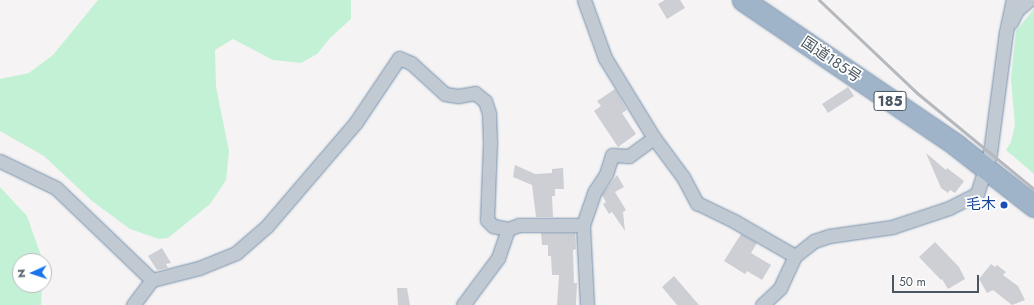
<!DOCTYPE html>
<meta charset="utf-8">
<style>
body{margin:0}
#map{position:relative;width:1034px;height:305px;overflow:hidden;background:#f5f3f3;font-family:Jost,"Noto Sans JP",sans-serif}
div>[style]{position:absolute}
.green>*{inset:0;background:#c3f1d5}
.building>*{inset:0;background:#cdcfd5}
.roads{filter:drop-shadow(0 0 1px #7690ad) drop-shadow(0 0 1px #7690ad)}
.minor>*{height:13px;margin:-6.5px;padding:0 6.5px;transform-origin:6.5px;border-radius:6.5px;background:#c1cad2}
.trunk>*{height:21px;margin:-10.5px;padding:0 10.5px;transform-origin:10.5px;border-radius:10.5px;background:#9fb4c9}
.rail>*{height:3px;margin:-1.5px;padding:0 1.5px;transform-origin:1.5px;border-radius:1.5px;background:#b5b8bd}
.dots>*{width:11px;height:11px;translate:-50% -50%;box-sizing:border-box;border:2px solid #fff;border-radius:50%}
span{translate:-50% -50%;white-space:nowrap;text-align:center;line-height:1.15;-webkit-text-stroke:3.5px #fff;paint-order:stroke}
.shield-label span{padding:1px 3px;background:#fff;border:1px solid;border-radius:3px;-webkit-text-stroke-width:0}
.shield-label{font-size:14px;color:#4a5661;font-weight:700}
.street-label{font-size:15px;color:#4a5661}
.transit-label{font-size:15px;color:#164399}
.right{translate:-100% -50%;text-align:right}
.north{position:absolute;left:12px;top:253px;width:40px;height:40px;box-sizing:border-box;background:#fff;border:1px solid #b7bbc0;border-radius:50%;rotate:267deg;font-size:11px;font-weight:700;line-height:16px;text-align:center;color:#4a5661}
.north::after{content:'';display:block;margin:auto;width:14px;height:18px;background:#1a73e8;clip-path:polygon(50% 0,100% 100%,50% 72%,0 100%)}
.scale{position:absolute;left:892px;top:275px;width:87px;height:18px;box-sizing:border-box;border:2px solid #4a5661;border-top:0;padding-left:5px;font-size:12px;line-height:14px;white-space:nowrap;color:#4a5661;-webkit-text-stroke:3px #fff;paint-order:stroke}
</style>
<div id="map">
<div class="green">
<i style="clip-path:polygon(98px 0,351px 0,351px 19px,330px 38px,317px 54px,301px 63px,273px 60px,233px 39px,215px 50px,216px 87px,229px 151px,226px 180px,210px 204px,168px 238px,159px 239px,130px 229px,92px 201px,44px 156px,0 131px,0 79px,29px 73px,53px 55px)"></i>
<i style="clip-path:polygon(1034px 9px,1034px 174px,1006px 150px,1011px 142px,1015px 125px,1011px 79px,1016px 31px)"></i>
<i style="clip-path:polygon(0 187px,27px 216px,43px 261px,20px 261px,20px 285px,42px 285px,41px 305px,0 305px)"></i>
</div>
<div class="building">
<i style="clip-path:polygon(665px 0,680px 0,685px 8px,667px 19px,658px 4px)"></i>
<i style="clip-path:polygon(848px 87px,854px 96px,828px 113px,822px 104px)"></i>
<i style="clip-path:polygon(615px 89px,627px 110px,622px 113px,636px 134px,618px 147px,594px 111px,601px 106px,597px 101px)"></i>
<i style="clip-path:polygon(926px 153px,946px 170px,947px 168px,964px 181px,955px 193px,950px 190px,948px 193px,941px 188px)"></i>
<i style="clip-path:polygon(515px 165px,535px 174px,552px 173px,552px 169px,563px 168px,564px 189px,555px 189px,555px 196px,552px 196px,553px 217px,536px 217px,532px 185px,513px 177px)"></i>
<i style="clip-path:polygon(617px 175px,624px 187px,615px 192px,626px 210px,623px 212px,625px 231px,612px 212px,609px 214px,603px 204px,606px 202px,602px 195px)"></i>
<i style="clip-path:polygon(541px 233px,575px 233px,576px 249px,573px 250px,574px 283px,577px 283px,576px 305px,557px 305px,559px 275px,552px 275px,551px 256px,548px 256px,548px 245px,542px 245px)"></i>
<i style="clip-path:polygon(741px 234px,757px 243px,751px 253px,771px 265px,762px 280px,747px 271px,745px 274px,724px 261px)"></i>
<i style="clip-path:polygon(935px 242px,959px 267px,965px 279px,948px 289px,942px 279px,941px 280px,919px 257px)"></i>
<i style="clip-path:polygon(162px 248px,171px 263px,166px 264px,168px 268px,157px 270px,148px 256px)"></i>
<i style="clip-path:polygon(991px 264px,995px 267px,997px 265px,1006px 272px,1003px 275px,1018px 286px,1025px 300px,1012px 305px,993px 290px,987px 293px,979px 279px)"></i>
<i style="clip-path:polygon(674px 276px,699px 305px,677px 305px,662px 287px)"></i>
<i style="clip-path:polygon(397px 288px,407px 288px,410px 305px,398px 305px)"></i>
</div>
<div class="roads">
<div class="minor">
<i style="left:584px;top:0;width:62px;rotate:70.1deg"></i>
<i style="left:605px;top:58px;width:94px;rotate:58.5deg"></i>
<i style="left:654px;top:138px;width:49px;rotate:53.4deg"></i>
<i style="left:683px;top:177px;width:30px;rotate:62deg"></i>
<i style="left:697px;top:203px;width:41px;rotate:25.9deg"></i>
<i style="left:734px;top:221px;width:70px;rotate:29.8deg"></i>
<i style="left:1011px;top:22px;width:13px;rotate:-63deg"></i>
<i style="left:1017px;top:10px;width:16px;rotate:-40deg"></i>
<i style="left:0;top:161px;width:62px;rotate:25.7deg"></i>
<i style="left:56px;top:188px;width:133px;rotate:43.8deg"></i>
<i style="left:133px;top:305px;width:31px;rotate:-53deg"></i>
<i style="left:152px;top:280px;width:49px;rotate:-14.3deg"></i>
<i style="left:199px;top:268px;width:40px;rotate:-22deg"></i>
<i style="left:236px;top:253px;width:41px;rotate:-41.1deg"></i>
<i style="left:267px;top:226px;width:137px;rotate:-49.4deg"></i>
<i style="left:356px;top:122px;width:77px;rotate:-56.1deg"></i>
<i style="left:399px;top:58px;width:13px;rotate:23deg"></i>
<i style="left:411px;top:63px;width:46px;rotate:42.4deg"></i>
<i style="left:445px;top:94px;width:13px;rotate:9deg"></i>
<i style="left:458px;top:96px;width:17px;rotate:-10deg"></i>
<i style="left:475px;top:93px;width:13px;rotate:39deg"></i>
<i style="left:485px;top:101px;width:13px;rotate:72deg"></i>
<i style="left:489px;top:113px;width:30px;rotate:88deg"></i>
<i style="left:490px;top:143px;width:77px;rotate:92.2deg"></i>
<i style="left:487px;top:220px;width:8px;rotate:45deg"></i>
<i style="left:493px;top:226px;width:15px;rotate:11deg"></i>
<i style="left:508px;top:229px;width:12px;rotate:-20deg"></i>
<i style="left:519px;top:225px;width:64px"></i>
<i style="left:463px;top:305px;width:59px;rotate:-53.3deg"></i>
<i style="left:498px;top:258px;width:31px;rotate:-71deg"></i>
<i style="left:587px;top:305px;width:80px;rotate:-92.9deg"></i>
<i style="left:583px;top:225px;width:36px;rotate:-71deg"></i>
<i style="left:595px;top:191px;width:20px;rotate:-57deg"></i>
<i style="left:606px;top:174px;width:20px;rotate:-72deg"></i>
<i style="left:612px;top:155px;width:17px;rotate:3deg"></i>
<i style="left:629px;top:156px;width:31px;rotate:-36deg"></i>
<i style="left:762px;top:305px;width:25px;rotate:-43deg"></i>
<i style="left:780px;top:288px;width:35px;rotate:-65deg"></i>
<i style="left:795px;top:256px;width:24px;rotate:-38deg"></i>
<i style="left:814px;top:241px;width:16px;rotate:-18deg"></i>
<i style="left:829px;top:236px;width:64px;rotate:-8.1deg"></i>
<i style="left:892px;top:227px;width:60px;rotate:-18.4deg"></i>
<i style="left:949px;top:208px;width:31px;rotate:-27deg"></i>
<i style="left:977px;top:194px;width:43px;rotate:-72.4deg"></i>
<i style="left:990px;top:153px;width:122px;rotate:-82.5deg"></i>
<i style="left:1006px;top:32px;width:33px;rotate:-78deg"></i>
</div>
<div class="trunk">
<i style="left:743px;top:0;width:258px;rotate:34.2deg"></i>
<i style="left:956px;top:145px;width:99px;rotate:38deg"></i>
</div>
</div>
<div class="rail">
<i style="left:819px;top:0;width:135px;rotate:43.5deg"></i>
<i style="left:917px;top:93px;width:151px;rotate:39.4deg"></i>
</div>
<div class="dots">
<i style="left:1004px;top:205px;background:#1a4fb4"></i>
</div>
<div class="shield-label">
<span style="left:890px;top:101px">185</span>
</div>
<div class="street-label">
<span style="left:831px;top:60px;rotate:34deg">国道185号</span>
</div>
<div class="transit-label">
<span class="right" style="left:996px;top:205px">毛木</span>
</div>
<div class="north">N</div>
<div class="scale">50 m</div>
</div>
